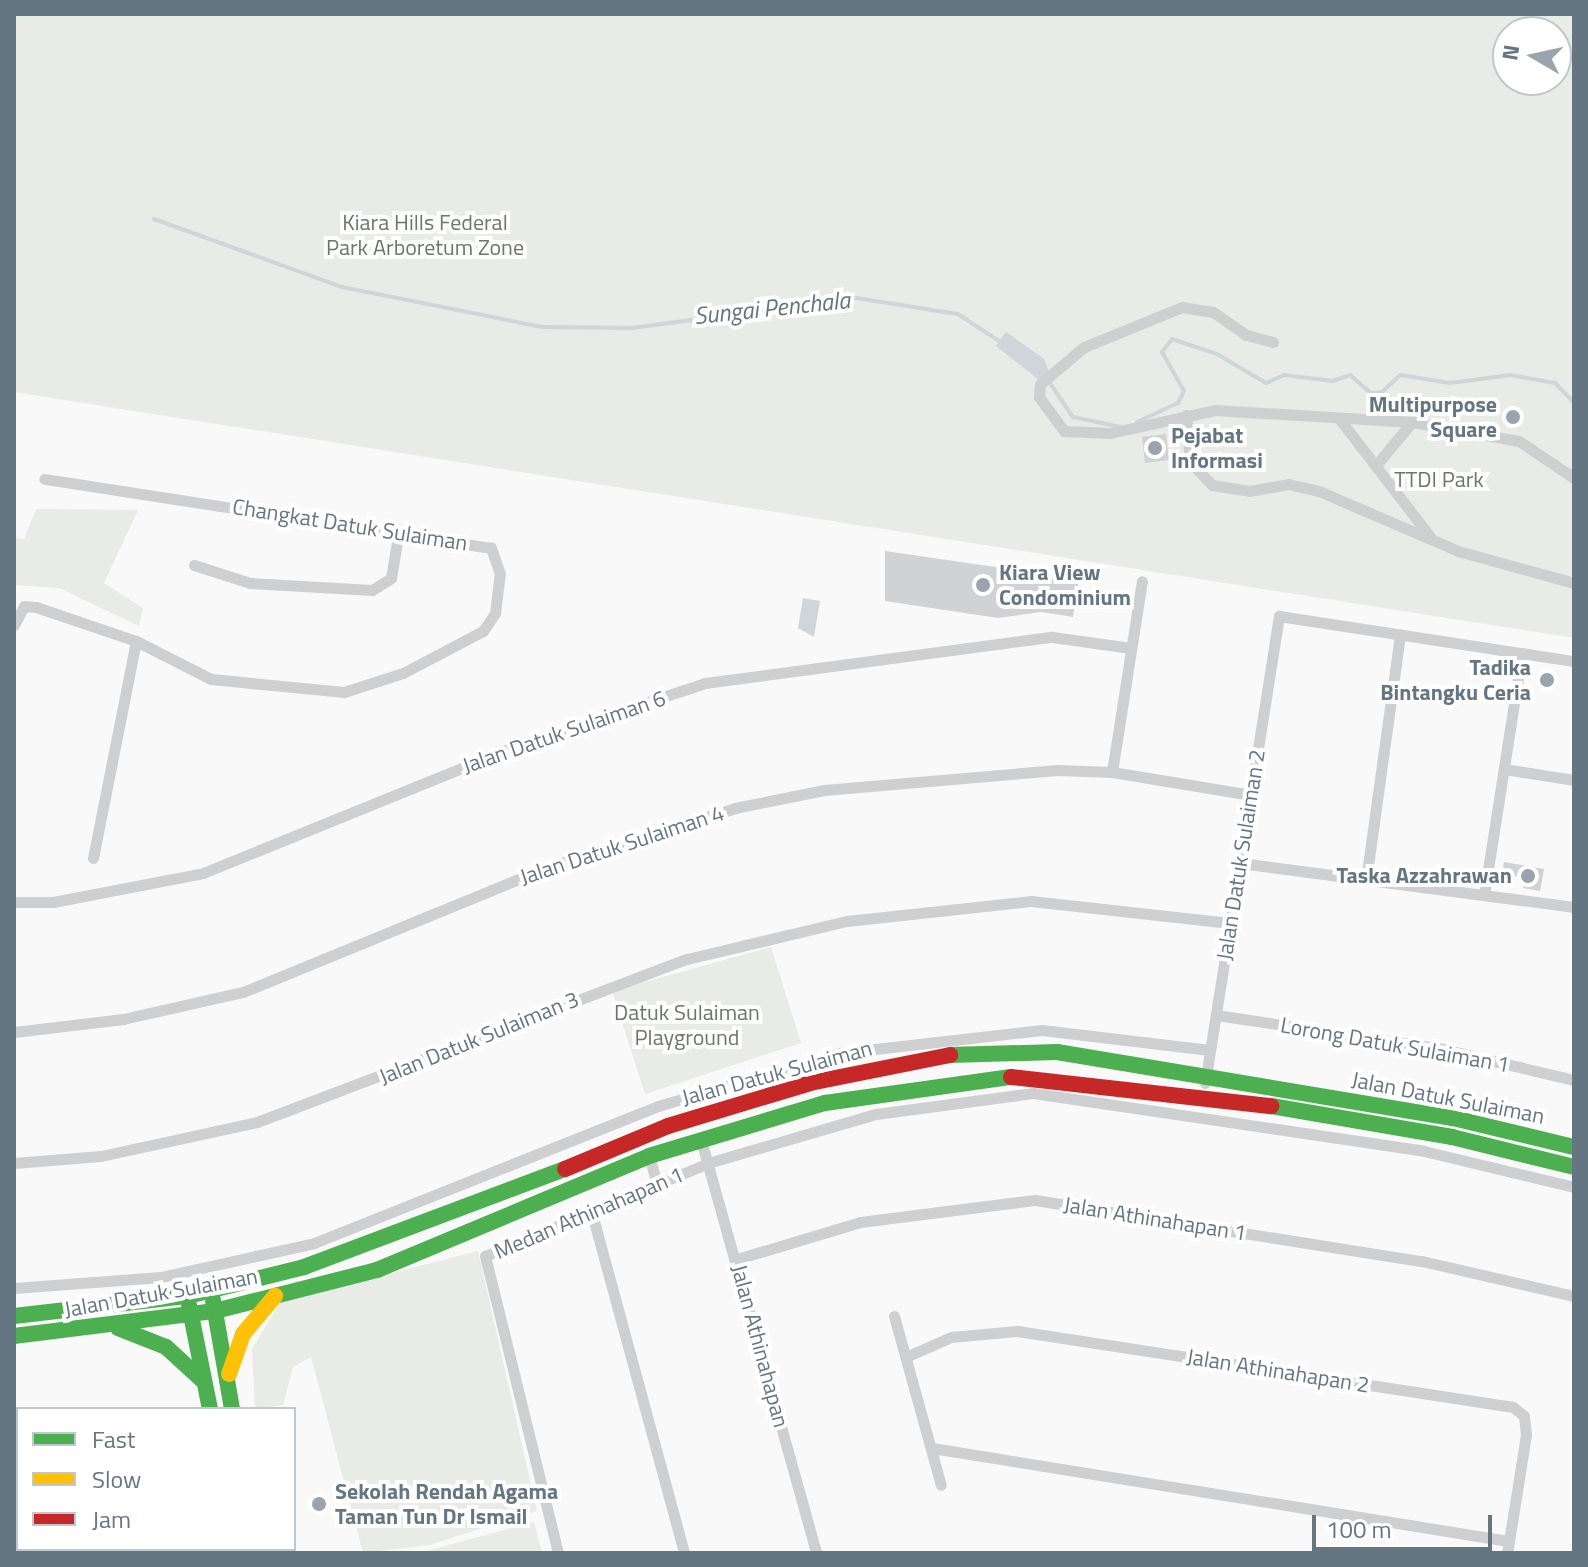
<!DOCTYPE html>
<style>
body{margin:0}
#map{position:relative;width:1588px;height:1567px;overflow:hidden;background:#f9f9f9;font-family:"Titillium Web",sans-serif}
div>[style]{position:absolute}
.green>*{inset:0;background:#e8ebe6}
.water>*{inset:0;background:#ced6d9}
.stream>*{height:4px;margin:-2px;padding:0 2px;transform-origin:2px;border-radius:2px;background:#ced6d9}
.building>*{inset:0;background:#d0d2d3}
.street>*{height:11px;margin:-5.5px;padding:0 5.5px;transform-origin:5.5px;border-radius:5.5px;background:#cecfd0}
.fast>*{height:16px;margin:-8px;padding:0 8px;transform-origin:8px;border-radius:8px;background:#4caf50}
.slow>*{height:16px;margin:-8px;padding:0 8px;transform-origin:8px;border-radius:8px;background:#ffc107}
.jam>*{height:16px;margin:-8px;padding:0 8px;transform-origin:8px;border-radius:8px;background:#c62828}
.dots>*{width:22px;height:22px;translate:-50% -50%;box-sizing:border-box;border:4px solid #fff;border-radius:50%}
span{translate:-50% -50%;white-space:nowrap;text-align:center;line-height:1.15;-webkit-text-stroke:8px #fff;paint-order:stroke}
.park-label{font-size:22px;color:#687a64}
.poi-label{font-size:22px;color:#657683;font-weight:700}
.right{translate:-100% -50%;text-align:right}
.left{translate:0 -50%;text-align:left}
.street-label{font-size:22px;color:#657683}
.water-label{font-size:24px;color:#60757c;font-style:italic}
.frame{position:absolute;inset:0;border:16px solid #657683;pointer-events:none}
.legend{position:absolute;left:16px;top:1407px;width:280px;height:144px;box-sizing:border-box;background:#fff;border:2px solid #c1c8cd;margin:0;padding:10px 14px;list-style:none;font-size:24px;color:#657683}
.legend li{display:flex;align-items:center;gap:16px;height:40px}
.legend b{width:40px;border:2px solid #c1c8cd}
.north{position:absolute;left:1492px;top:16px;width:80px;height:80px;box-sizing:border-box;background:#fff;border:2px solid #c1c8cd;border-radius:50%;rotate:279deg;font-size:22px;font-weight:700;line-height:32px;text-align:center;color:#657683}
.north::after{content:'';display:block;margin:auto;width:28px;height:36px;background:#99a4ac;clip-path:polygon(50% 0,100% 100%,50% 72%,0 100%)}
.scale{position:absolute;left:1312px;top:1515px;width:180px;height:36px;box-sizing:border-box;border:4px solid #657683;border-top:0;padding-left:10px;font-size:24px;line-height:28px;white-space:nowrap;color:#657683;-webkit-text-stroke:6px #fff;paint-order:stroke}
</style>
<div id="map">
<div class="green">
<i style="clip-path:polygon(evenodd,14px 14px,1574px 14px,1574px 638px,14px 392px,14px 14px,1508px 32px,1556px 32px,1556px 80px,1508px 80px,1508px 32px)"></i>
<i style="clip-path:polygon(36px 509px,138px 510px,104px 583px,143px 608px,139px 626px,59px 588px,14px 585px,14px 538px,24px 539px)"></i>
<i style="clip-path:polygon(771px 947px,801px 1043px,645px 1094px,612px 991px)"></i>
<i style="clip-path:polygon(478px 1251px,537px 1511px,429px 1545px,363px 1553px,311px 1357px,293px 1367px,283px 1405px,255px 1409px,252px 1349px,281px 1301px)"></i>
<i style="clip-path:polygon(534px 1522px,542px 1553px,419px 1553px)"></i>
</div>
<div class="water">
<i style="clip-path:polygon(1006px 332px,1044px 359px,1049px 372px,1039px 380px,996px 346px)"></i>
<i style="clip-path:polygon(803px 598px,820px 601px,814px 637px,798px 628px)"></i>
</div>
<div class="stream">
<i style="left:154px;top:219px;width:200px;rotate:19.9deg"></i>
<i style="left:342px;top:287px;width:205px;rotate:11.3deg"></i>
<i style="left:543px;top:327px;width:89px;rotate:0.6deg"></i>
<i style="left:632px;top:328px;width:226px;rotate:-7.6deg"></i>
<i style="left:856px;top:298px;width:103px;rotate:8.9deg"></i>
<i style="left:958px;top:314px;width:53px;rotate:33.4deg"></i>
<i style="left:1048px;top:380px;width:45px;rotate:56deg"></i>
<i style="left:1073px;top:417px;width:49px;rotate:11.8deg"></i>
<i style="left:1137px;top:422px;width:45px;rotate:-24.9deg"></i>
<i style="left:1178px;top:403px;width:13px;rotate:-63deg"></i>
<i style="left:1184px;top:391px;width:45px;rotate:-119.4deg"></i>
<i style="left:1162px;top:352px;width:16px;rotate:-52deg"></i>
<i style="left:1172px;top:339px;width:47px;rotate:18.4deg"></i>
<i style="left:1217px;top:354px;width:57px;rotate:30.6deg"></i>
<i style="left:1266px;top:383px;width:20px;rotate:-24deg"></i>
<i style="left:1284px;top:375px;width:49px;rotate:7deg"></i>
<i style="left:1333px;top:381px;width:18px;rotate:-19deg"></i>
<i style="left:1350px;top:375px;width:28px;rotate:41deg"></i>
<i style="left:1371px;top:393px;width:11px;rotate:-5deg"></i>
<i style="left:1382px;top:392px;width:25px;rotate:-43deg"></i>
<i style="left:1400px;top:375px;width:51px;rotate:9.1deg"></i>
<i style="left:1450px;top:383px;width:61px;rotate:-7.6deg"></i>
<i style="left:1510px;top:375px;width:46px;rotate:10.1deg"></i>
<i style="left:1555px;top:383px;width:28px;rotate:46deg"></i>
</div>
<div class="building">
<i style="clip-path:polygon(1166px 434px,1169px 460px,1145px 463px,1142px 437px)"></i>
<i style="clip-path:polygon(885px 551px,1079px 579px,1073px 617px,1041px 612px,998px 618px,885px 601px)"></i>
<i style="clip-path:polygon(1504px 862px,1544px 869px,1540px 891px,1523px 888px,1525px 878px,1502px 874px)"></i>
</div>
<div class="street">
<i style="left:1273px;top:342px;width:28px;rotate:-165deg"></i>
<i style="left:1246px;top:335px;width:40px;rotate:-145.1deg"></i>
<i style="left:1213px;top:312px;width:31px;rotate:-171deg"></i>
<i style="left:1182px;top:307px;width:106px;rotate:157.8deg"></i>
<i style="left:1084px;top:347px;width:57px;rotate:139.9deg"></i>
<i style="left:1040px;top:384px;width:13px;rotate:94deg"></i>
<i style="left:1039px;top:397px;width:42px;rotate:53.7deg"></i>
<i style="left:1064px;top:431px;width:46px;rotate:2.5deg"></i>
<i style="left:1110px;top:433px;width:107px;rotate:-12.4deg"></i>
<i style="left:1215px;top:410px;width:198px;rotate:3.5deg"></i>
<i style="left:1413px;top:422px;width:108px;rotate:10.2deg"></i>
<i style="left:1519px;top:441px;width:66px;rotate:33.9deg"></i>
<i style="left:1186px;top:415px;width:47px;rotate:85.1deg"></i>
<i style="left:1190px;top:462px;width:32px;rotate:46deg"></i>
<i style="left:1212px;top:485px;width:37px;rotate:9deg"></i>
<i style="left:1249px;top:491px;width:40px;rotate:-10deg"></i>
<i style="left:1288px;top:484px;width:32px;rotate:13deg"></i>
<i style="left:1319px;top:491px;width:151px;rotate:23.3deg"></i>
<i style="left:1458px;top:551px;width:120px;rotate:15.4deg"></i>
<i style="left:1341px;top:421px;width:148px;rotate:52.4deg"></i>
<i style="left:1377px;top:464px;width:55px;rotate:-50.2deg"></i>
<i style="left:194px;top:565px;width:59px;rotate:17.8deg"></i>
<i style="left:250px;top:583px;width:122px;rotate:3.3deg"></i>
<i style="left:372px;top:590px;width:22px;rotate:-32deg"></i>
<i style="left:391px;top:578px;width:49px;rotate:-80.5deg"></i>
<i style="left:14px;top:625px;width:21px;rotate:-62deg"></i>
<i style="left:24px;top:606px;width:12px;rotate:5deg"></i>
<i style="left:36px;top:607px;width:106px;rotate:18.8deg"></i>
<i style="left:136px;top:641px;width:84px;rotate:26.9deg"></i>
<i style="left:211px;top:679px;width:134px;rotate:5.6deg"></i>
<i style="left:344px;top:692px;width:62px;rotate:-17.9deg"></i>
<i style="left:403px;top:673px;width:90px;rotate:-27.7deg"></i>
<i style="left:483px;top:631px;width:22px;rotate:-56deg"></i>
<i style="left:495px;top:613px;width:39px;rotate:-83deg"></i>
<i style="left:500px;top:574px;width:28px;rotate:-109deg"></i>
<i style="left:491px;top:548px;width:452px;rotate:-171.2deg"></i>
<i style="left:1504px;top:769px;width:71px;rotate:8.9deg"></i>
<i style="left:1112px;top:772px;width:193px;rotate:-81.1deg"></i>
<i style="left:93px;top:858px;width:221px;rotate:-78.8deg"></i>
<i style="left:1240px;top:863px;width:337px;rotate:7.5deg"></i>
<i style="left:1366px;top:880px;width:248px;rotate:-82.1deg"></i>
<i style="left:1484px;top:895px;width:245px;rotate:-81.1deg"></i>
<i style="left:14px;top:902px;width:39px"></i>
<i style="left:53px;top:902px;width:153px;rotate:-10.9deg"></i>
<i style="left:203px;top:873px;width:345px;rotate:-22.1deg"></i>
<i style="left:523px;top:743px;width:192px;rotate:-18.2deg"></i>
<i style="left:705px;top:683px;width:350px;rotate:-7.6deg"></i>
<i style="left:1052px;top:637px;width:80px;rotate:7.9deg"></i>
<i style="left:1216px;top:1015px;width:230px;rotate:8.5deg"></i>
<i style="left:1443px;top:1049px;width:135px;rotate:13.3deg"></i>
<i style="left:14px;top:1032px;width:110px;rotate:-6.8deg"></i>
<i style="left:123px;top:1019px;width:123px;rotate:-12.7deg"></i>
<i style="left:243px;top:992px;width:326px;rotate:-22.3deg"></i>
<i style="left:545px;top:868px;width:199px;rotate:-17.5deg"></i>
<i style="left:735px;top:808px;width:91px;rotate:-11.4deg"></i>
<i style="left:824px;top:790px;width:234px;rotate:-4.9deg"></i>
<i style="left:1057px;top:770px;width:55px;rotate:2.1deg"></i>
<i style="left:1112px;top:772px;width:141px;rotate:9.4deg"></i>
<i style="left:1205px;top:1083px;width:473px;rotate:-81deg"></i>
<i style="left:1279px;top:616px;width:298px;rotate:8.7deg"></i>
<i style="left:701px;top:1140px;width:429px;rotate:74.4deg"></i>
<i style="left:649px;top:1156px;width:29px;rotate:74deg"></i>
<i style="left:14px;top:1163px;width:87px;rotate:-4.6deg"></i>
<i style="left:101px;top:1156px;width:160px;rotate:-12.3deg"></i>
<i style="left:257px;top:1122px;width:460px;rotate:-20.8deg"></i>
<i style="left:687px;top:959px;width:164px;rotate:-13.4deg"></i>
<i style="left:847px;top:921px;width:185px;rotate:-6.2deg"></i>
<i style="left:1031px;top:901px;width:200px;rotate:6.3deg"></i>
<i style="left:591px;top:1210px;width:355px;rotate:74.8deg"></i>
<i style="left:737px;top:1259px;width:128px;rotate:-16.7deg"></i>
<i style="left:860px;top:1222px;width:176px;rotate:-7.2deg"></i>
<i style="left:1035px;top:1200px;width:392px;rotate:9deg"></i>
<i style="left:1422px;top:1261px;width:156px;rotate:13deg"></i>
<i style="left:14px;top:1288px;width:147px;rotate:-4.3deg"></i>
<i style="left:161px;top:1277px;width:157px;rotate:-12.5deg"></i>
<i style="left:314px;top:1243px;width:370px;rotate:-21.7deg"></i>
<i style="left:658px;top:1106px;width:190px;rotate:-16.2deg"></i>
<i style="left:840px;top:1053px;width:203px;rotate:-6.5deg"></i>
<i style="left:1042px;top:1030px;width:169px;rotate:6.8deg"></i>
<i style="left:894px;top:1316px;width:175px;rotate:74.5deg"></i>
<i style="left:908px;top:1356px;width:47px;rotate:-23.8deg"></i>
<i style="left:951px;top:1337px;width:66px;rotate:-5.2deg"></i>
<i style="left:1017px;top:1331px;width:502px;rotate:8.71deg"></i>
<i style="left:1513px;top:1407px;width:14px;rotate:39deg"></i>
<i style="left:1524px;top:1416px;width:19px;rotate:84deg"></i>
<i style="left:1526px;top:1435px;width:120px;rotate:99.1deg"></i>
<i style="left:932px;top:1448px;width:584px;rotate:9.16deg"></i>
<i style="left:558px;top:1553px;width:306px;rotate:-103.8deg"></i>
<i style="left:485px;top:1256px;width:242px;rotate:-22.6deg"></i>
<i style="left:708px;top:1163px;width:175px;rotate:-16.3deg"></i>
<i style="left:876px;top:1114px;width:158px;rotate:-7.6deg"></i>
<i style="left:1033px;top:1093px;width:395px;rotate:8.4deg"></i>
<i style="left:1424px;top:1151px;width:154px;rotate:13.5deg"></i>
</div>
<div class="fast">
<i style="left:950px;top:1055px;width:107px;rotate:-1.6deg"></i>
<i style="left:1057px;top:1052px;width:401px;rotate:9.5deg"></i>
<i style="left:1453px;top:1118px;width:124px;rotate:13.5deg"></i>
<i style="left:1271px;top:1106px;width:184px;rotate:9.7deg"></i>
<i style="left:1452px;top:1137px;width:126px;rotate:13.8deg"></i>
<i style="left:213px;top:1300px;width:111px;rotate:80.1deg"></i>
<i style="left:189px;top:1305px;width:106px;rotate:78.6deg"></i>
<i style="left:14px;top:1316px;width:175px;rotate:-6.6deg"></i>
<i style="left:188px;top:1296px;width:120px;rotate:-14deg"></i>
<i style="left:304px;top:1267px;width:279px;rotate:-20.6deg"></i>
<i style="left:118px;top:1328px;width:52px;rotate:21.6deg"></i>
<i style="left:166px;top:1347px;width:49px;rotate:42.5deg"></i>
<i style="left:14px;top:1336px;width:203px;rotate:-7.1deg"></i>
<i style="left:215px;top:1311px;width:167px;rotate:-14.2deg"></i>
<i style="left:377px;top:1270px;width:295px;rotate:-22.7deg"></i>
<i style="left:649px;top:1156px;width:184px;rotate:-16.8deg"></i>
<i style="left:825px;top:1103px;width:188px;rotate:-8deg"></i>
<i style="left:238px;top:1549px;width:4px;rotate:76deg"></i>
<i style="left:258px;top:1549px;width:4px;rotate:76deg"></i>
</div>
<div class="slow">
<i style="left:229px;top:1374px;width:42px;rotate:-70.7deg"></i>
<i style="left:243px;top:1334px;width:50px;rotate:-49.9deg"></i>
</div>
<div class="jam">
<i style="left:1011px;top:1077px;width:262px;rotate:6.4deg"></i>
<i style="left:565px;top:1169px;width:112px;rotate:-22.7deg"></i>
<i style="left:668px;top:1126px;width:148px;rotate:-16.8deg"></i>
<i style="left:810px;top:1083px;width:143px;rotate:-11.3deg"></i>
</div>
<div class="dots">
<i style="left:1513px;top:417px;background:#99a4ac"></i>
<i style="left:1155px;top:448px;background:#99a4ac"></i>
<i style="left:983px;top:585px;background:#99a4ac"></i>
<i style="left:1547px;top:680px;background:#99a4ac"></i>
<i style="left:1528px;top:876px;background:#99a4ac"></i>
<i style="left:319px;top:1504px;background:#99a4ac"></i>
</div>
<div class="park-label">
<span style="left:425px;top:235px">Kiara Hills Federal<br>Park Arboretum Zone</span>
<span style="left:1439px;top:480px">TTDI Park</span>
<span style="left:687px;top:1025px">Datuk Sulaiman<br>Playground</span>
</div>
<div class="poi-label">
<span class="right" style="left:1497px;top:417px">Multipurpose<br>Square</span>
<span class="left" style="left:1171px;top:448px">Pejabat<br>Informasi</span>
<span class="left" style="left:999px;top:585px">Kiara View<br>Condominium</span>
<span class="right" style="left:1531px;top:680px">Tadika<br>Bintangku Ceria</span>
<span class="right" style="left:1512px;top:876px">Taska Azzahrawan</span>
<span class="left" style="left:335px;top:1504px">Sekolah Rendah Agama<br>Taman Tun Dr Ismail</span>
</div>
<div class="street-label">
<span style="left:350px;top:525px;rotate:9deg">Changkat Datuk Sulaiman</span>
<span style="left:564px;top:732px;rotate:-19deg">Jalan Datuk Sulaiman 6</span>
<span style="left:622px;top:845px;rotate:-18deg">Jalan Datuk Sulaiman 4</span>
<span style="left:1241px;top:855px;rotate:-81deg">Jalan Datuk Sulaiman 2</span>
<span style="left:479px;top:1038px;rotate:-22deg">Jalan Datuk Sulaiman 3</span>
<span style="left:1395px;top:1045px;rotate:10deg">Lorong Datuk Sulaiman 1</span>
<span style="left:777px;top:1073px;rotate:-15deg">Jalan Datuk Sulaiman</span>
<span style="left:1448px;top:1098px;rotate:11deg">Jalan Datuk Sulaiman</span>
<span style="left:589px;top:1213px;rotate:-23deg">Medan Athinahapan 1</span>
<span style="left:1155px;top:1219px;rotate:9deg">Jalan Athinahapan 1</span>
<span style="left:161px;top:1293px;rotate:-10deg">Jalan Datuk Sulaiman</span>
<span style="left:760px;top:1346px;rotate:75deg">Jalan Athinahapan</span>
<span style="left:1278px;top:1371px;rotate:9deg">Jalan Athinahapan 2</span>
</div>
<div class="water-label">
<span style="left:772px;top:308px;rotate:-6deg">Sungai Penchala</span>
</div>
<div class="frame"></div>
<ul class="legend">
<li><b style="height:10px;background:#4caf50"></b>Fast</li>
<li><b style="height:10px;background:#ffc107"></b>Slow</li>
<li><b style="height:10px;background:#c62828"></b>Jam</li>
</ul>
<div class="north">N</div>
<div class="scale">100 m</div>
</div>
